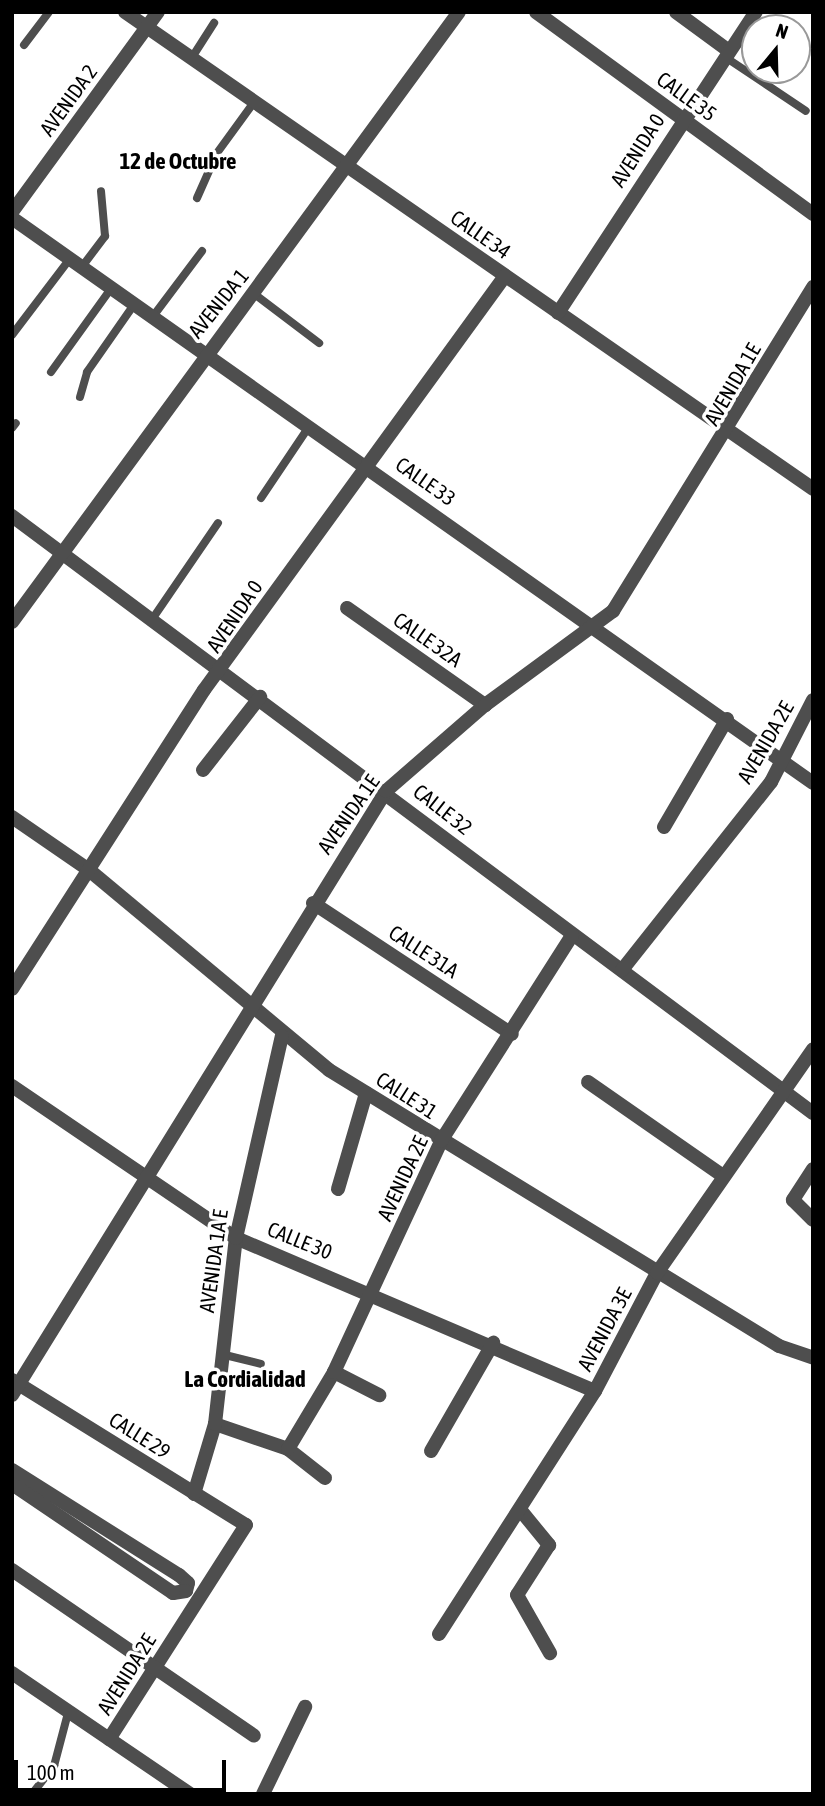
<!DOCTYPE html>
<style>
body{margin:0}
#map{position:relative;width:825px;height:1806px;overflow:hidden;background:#fff;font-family:"Asap Condensed",sans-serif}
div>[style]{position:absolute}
.service>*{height:8px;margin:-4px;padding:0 4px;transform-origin:4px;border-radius:4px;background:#4e4e4e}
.minor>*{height:14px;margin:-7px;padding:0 7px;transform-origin:7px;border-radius:7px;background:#4e4e4e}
span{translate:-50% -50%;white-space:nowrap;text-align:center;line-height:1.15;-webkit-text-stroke:7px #fff;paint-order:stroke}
.street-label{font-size:21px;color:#000}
.neighbourhood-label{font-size:23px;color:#000;font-weight:700}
.frame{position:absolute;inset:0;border:14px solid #000;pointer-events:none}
.north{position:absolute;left:741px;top:14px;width:70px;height:70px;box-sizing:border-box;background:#fff;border:2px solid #999;border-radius:50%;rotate:19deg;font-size:19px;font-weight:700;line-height:28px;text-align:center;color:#000}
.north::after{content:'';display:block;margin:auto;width:24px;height:32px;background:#000;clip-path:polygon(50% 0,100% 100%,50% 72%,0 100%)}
.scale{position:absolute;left:14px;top:1760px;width:212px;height:32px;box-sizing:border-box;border:4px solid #000;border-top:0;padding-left:9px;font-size:21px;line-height:24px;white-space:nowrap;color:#000;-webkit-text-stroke:5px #fff;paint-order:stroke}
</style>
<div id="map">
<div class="service">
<i style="left:24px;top:45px;width:41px;rotate:-52.9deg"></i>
<i style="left:725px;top:57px;width:97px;rotate:33.7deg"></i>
<i style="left:191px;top:59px;width:43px;rotate:-57.4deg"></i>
<i style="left:197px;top:198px;width:49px;rotate:-66deg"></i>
<i style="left:217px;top:153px;width:63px;rotate:-54deg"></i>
<i style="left:81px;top:268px;width:40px;rotate:-53deg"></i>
<i style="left:105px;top:236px;width:45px;rotate:-95.1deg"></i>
<i style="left:253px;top:293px;width:83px;rotate:37.1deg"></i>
<i style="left:151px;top:319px;width:85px;rotate:-53.1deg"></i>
<i style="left:12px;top:335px;width:94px;rotate:-52.8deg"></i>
<i style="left:51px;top:372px;width:101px;rotate:-54.3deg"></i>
<i style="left:80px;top:397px;width:26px;rotate:-74deg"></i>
<i style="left:87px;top:372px;width:80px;rotate:-55.1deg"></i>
<i style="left:12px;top:428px;width:6px;rotate:-51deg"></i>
<i style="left:261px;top:498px;width:84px;rotate:-56.1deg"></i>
<i style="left:153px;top:618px;width:115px;rotate:-55.6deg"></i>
<i style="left:221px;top:1354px;width:41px;rotate:14deg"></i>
<i style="left:32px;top:1794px;width:36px;rotate:-52deg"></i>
<i style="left:54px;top:1766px;width:55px;rotate:-75.2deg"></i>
</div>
<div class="minor">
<i style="left:125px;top:12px;width:837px;rotate:34.73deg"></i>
<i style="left:536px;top:12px;width:343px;rotate:36.1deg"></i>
<i style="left:676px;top:12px;width:66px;rotate:36.3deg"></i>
<i style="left:12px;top:212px;width:248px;rotate:-53.9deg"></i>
<i style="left:12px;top:218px;width:980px;rotate:35.2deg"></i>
<i style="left:558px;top:313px;width:360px;rotate:-56.7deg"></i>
<i style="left:12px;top:516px;width:999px;rotate:36.7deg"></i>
<i style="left:347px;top:608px;width:169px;rotate:35.1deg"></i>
<i style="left:12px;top:622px;width:756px;rotate:-53.77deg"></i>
<i style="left:203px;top:770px;width:93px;rotate:-52deg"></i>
<i style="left:12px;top:817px;width:93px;rotate:34.5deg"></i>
<i style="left:89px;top:870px;width:312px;rotate:39.8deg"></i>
<i style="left:329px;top:1070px;width:528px;rotate:31.52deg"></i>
<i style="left:779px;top:1346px;width:36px;rotate:19deg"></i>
<i style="left:664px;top:827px;width:125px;rotate:-59.7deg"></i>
<i style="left:313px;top:903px;width:238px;rotate:33.4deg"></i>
<i style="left:622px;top:970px;width:240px;rotate:-51.6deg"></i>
<i style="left:771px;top:782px;width:92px;rotate:-62.9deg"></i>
<i style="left:12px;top:989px;width:355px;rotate:-57.3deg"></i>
<i style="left:204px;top:690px;width:512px;rotate:-53.98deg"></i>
<i style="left:588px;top:1082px;width:165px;rotate:34.8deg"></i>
<i style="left:12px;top:1086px;width:271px;rotate:34.2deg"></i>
<i style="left:236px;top:1238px;width:390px;rotate:23.1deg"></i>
<i style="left:813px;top:1169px;width:37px;rotate:123deg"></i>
<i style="left:793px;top:1200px;width:28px;rotate:45deg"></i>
<i style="left:338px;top:1189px;width:100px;rotate:-73.7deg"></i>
<i style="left:334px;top:1372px;width:51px;rotate:27.1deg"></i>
<i style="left:12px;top:1380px;width:275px;rotate:31.8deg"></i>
<i style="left:246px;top:1525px;width:254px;rotate:122.6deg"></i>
<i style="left:12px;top:1395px;width:710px;rotate:-58.23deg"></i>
<i style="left:386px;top:791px;width:131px;rotate:-41deg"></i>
<i style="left:485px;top:705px;width:159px;rotate:-36.3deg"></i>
<i style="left:613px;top:611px;width:381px;rotate:-58.3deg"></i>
<i style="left:215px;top:1424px;width:77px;rotate:18.9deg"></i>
<i style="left:288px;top:1449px;width:47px;rotate:38.1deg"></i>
<i style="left:288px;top:1449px;width:90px;rotate:-59.1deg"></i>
<i style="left:334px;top:1372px;width:255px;rotate:-65.1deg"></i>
<i style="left:441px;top:1141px;width:244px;rotate:-57.5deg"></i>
<i style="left:431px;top:1451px;width:125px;rotate:-60.1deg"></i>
<i style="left:12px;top:1470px;width:197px;rotate:32.2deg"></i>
<i style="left:179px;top:1575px;width:12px;rotate:42deg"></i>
<i style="left:188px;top:1583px;width:8px;rotate:104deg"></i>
<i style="left:186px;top:1591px;width:13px;rotate:171deg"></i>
<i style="left:173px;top:1593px;width:194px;rotate:-145.9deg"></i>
<i style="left:194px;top:1494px;width:73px;rotate:-73.3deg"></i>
<i style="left:215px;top:1424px;width:187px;rotate:-83.6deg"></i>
<i style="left:236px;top:1238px;width:207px;rotate:-77.2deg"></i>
<i style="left:522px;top:1512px;width:43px;rotate:50.7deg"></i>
<i style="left:549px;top:1545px;width:59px;rotate:122.6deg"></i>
<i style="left:517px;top:1595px;width:67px;rotate:60.4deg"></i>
<i style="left:12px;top:1570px;width:293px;rotate:34.4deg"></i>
<i style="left:439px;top:1634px;width:289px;rotate:-57.3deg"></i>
<i style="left:595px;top:1391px;width:133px;rotate:-62.3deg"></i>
<i style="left:657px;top:1273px;width:273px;rotate:-55.1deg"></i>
<i style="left:12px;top:1673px;width:215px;rotate:34.2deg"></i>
<i style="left:263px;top:1794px;width:97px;rotate:-64.2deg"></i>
</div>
<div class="street-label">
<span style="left:687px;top:96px;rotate:36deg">CALLE 35</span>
<span style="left:68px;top:100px;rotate:-54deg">AVENIDA 2</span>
<span style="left:637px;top:150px;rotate:-58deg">AVENIDA 0</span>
<span style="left:481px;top:234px;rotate:35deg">CALLE 34</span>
<span style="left:218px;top:303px;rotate:-51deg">AVENIDA 1</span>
<span style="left:732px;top:384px;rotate:-60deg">AVENIDA 1E</span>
<span style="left:426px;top:481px;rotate:35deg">CALLE 33</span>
<span style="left:234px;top:616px;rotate:-56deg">AVENIDA 0</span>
<span style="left:428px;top:639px;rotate:35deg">CALLE 32A</span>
<span style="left:765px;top:742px;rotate:-60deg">AVENIDA 2E</span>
<span style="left:443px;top:809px;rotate:38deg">CALLE 32</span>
<span style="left:348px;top:814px;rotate:-55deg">AVENIDA 1E</span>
<span style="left:424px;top:951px;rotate:33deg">CALLE 31A</span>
<span style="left:407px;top:1095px;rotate:33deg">CALLE 31</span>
<span style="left:402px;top:1178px;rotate:-65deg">AVENIDA 2E</span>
<span style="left:300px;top:1240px;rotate:22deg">CALLE 30</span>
<span style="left:213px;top:1261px;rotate:-82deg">AVENIDA 1A E</span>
<span style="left:604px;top:1329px;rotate:-62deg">AVENIDA 3E</span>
<span style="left:140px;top:1435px;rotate:32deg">CALLE 29</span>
<span style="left:126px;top:1674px;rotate:-58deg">AVENIDA 2E</span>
</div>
<div class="neighbourhood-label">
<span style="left:178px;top:161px">12 de Octubre</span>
<span style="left:245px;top:1379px">La Cordialidad</span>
</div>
<div class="frame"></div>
<div class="north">N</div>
<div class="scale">100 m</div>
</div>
